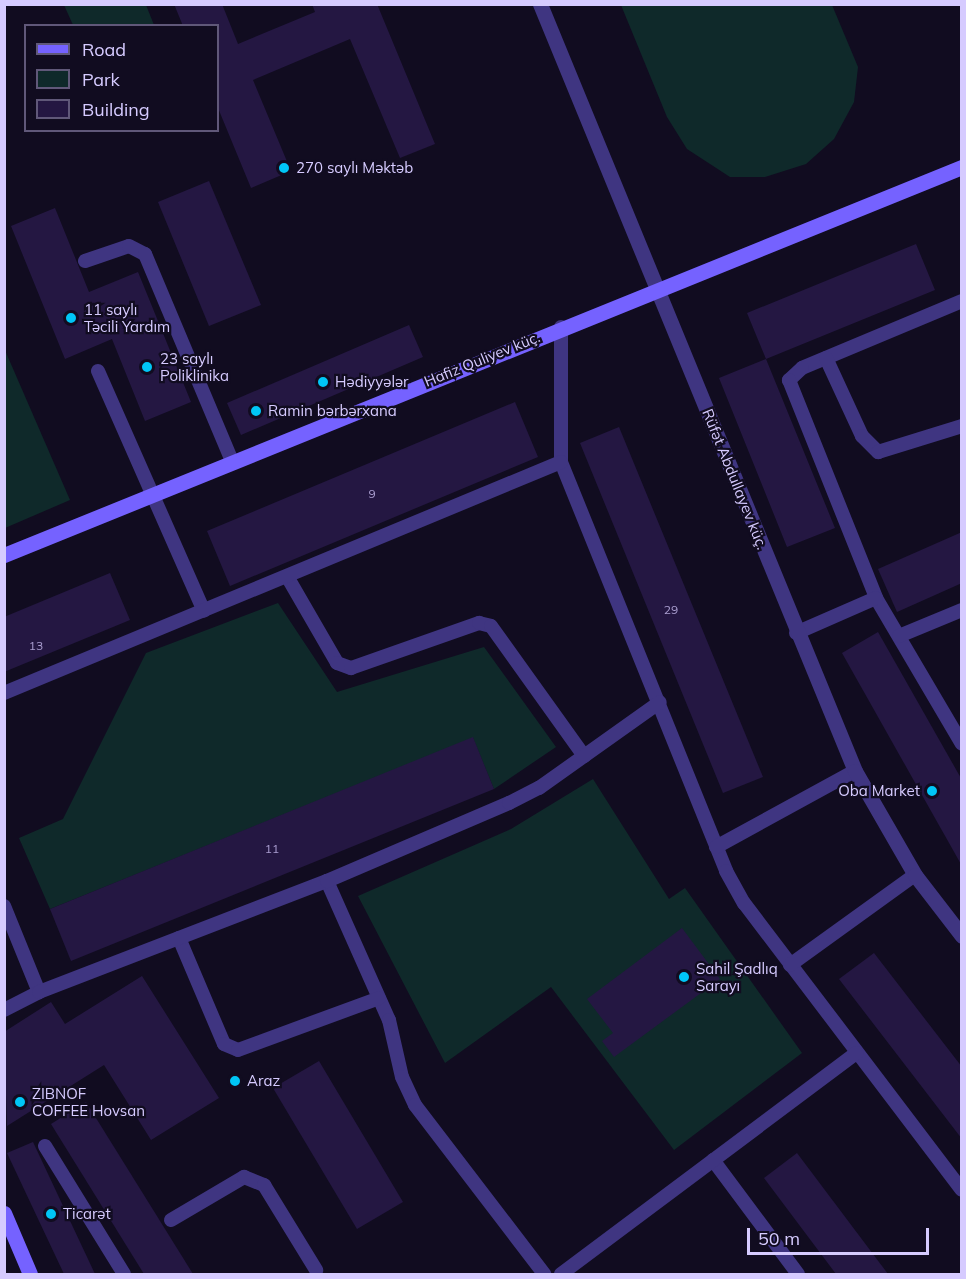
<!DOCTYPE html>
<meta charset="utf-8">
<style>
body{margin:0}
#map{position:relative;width:966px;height:1279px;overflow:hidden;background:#110c20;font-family:Mulish,sans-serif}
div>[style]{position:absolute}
.green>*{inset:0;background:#0f292a}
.building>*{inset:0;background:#241742}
.lane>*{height:14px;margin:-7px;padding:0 7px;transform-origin:7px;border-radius:7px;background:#3f3581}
.street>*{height:15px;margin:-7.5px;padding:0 7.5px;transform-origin:7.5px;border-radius:7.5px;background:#3f3581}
.secondary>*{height:15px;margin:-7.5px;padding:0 7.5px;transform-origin:7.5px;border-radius:7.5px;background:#7562ff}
.dots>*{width:16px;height:16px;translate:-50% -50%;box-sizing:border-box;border:3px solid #110c20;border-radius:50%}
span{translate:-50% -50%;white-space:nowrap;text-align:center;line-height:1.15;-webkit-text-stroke:4.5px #110c20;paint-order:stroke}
.number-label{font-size:12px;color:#aa9ed0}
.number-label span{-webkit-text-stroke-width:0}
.poi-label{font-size:15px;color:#d6cbff}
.left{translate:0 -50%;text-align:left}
.right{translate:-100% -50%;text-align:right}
.street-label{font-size:15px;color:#d6cbff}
.frame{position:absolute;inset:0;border:6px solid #d6cbff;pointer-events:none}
.legend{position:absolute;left:24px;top:24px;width:195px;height:108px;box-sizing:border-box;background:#110c20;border:2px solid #605879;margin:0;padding:8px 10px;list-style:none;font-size:18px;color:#d6cbff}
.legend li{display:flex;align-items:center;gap:12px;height:30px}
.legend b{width:30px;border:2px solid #605879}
.scale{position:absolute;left:747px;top:1228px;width:182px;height:27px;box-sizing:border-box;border:3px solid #d6cbff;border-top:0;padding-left:8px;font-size:18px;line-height:21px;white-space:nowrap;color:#d6cbff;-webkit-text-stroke:4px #110c20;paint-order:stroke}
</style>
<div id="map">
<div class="green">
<i style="clip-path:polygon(64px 5px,146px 5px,154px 25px,73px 25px)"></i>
<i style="clip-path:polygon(621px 5px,832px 5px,858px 67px,854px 102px,834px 139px,806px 164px,765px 177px,730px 177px,687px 149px,667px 117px)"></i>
<i style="clip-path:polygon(4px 348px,70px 500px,5px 528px,4px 528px)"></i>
<i style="clip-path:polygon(278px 603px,337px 692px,484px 647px,556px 747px,494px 789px,473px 738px,50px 909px,19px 838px,63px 819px,146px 653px)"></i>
<i style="clip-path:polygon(593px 779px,669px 899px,685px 888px,802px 1053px,674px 1150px,551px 987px,445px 1063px,358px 896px,511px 829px)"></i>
</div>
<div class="building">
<i style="clip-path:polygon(174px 4px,222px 4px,238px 44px,315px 12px,312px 4px,377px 4px,435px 144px,400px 158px,350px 39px,253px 80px,291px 171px,251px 188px,218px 108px,218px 26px,183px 26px)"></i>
<i style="clip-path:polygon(209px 181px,261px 305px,209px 326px,158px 202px)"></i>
<i style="clip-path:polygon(55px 208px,89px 292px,138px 272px,191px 402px,145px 421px,112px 339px,65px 359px,11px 226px)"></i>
<i style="clip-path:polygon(916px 244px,935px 290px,766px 359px,835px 528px,787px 547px,719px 378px,766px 359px,747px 313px)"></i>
<i style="clip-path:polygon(409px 325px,423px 357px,241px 435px,227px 403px)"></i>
<i style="clip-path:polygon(515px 402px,538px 457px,230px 586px,207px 531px)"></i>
<i style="clip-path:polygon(619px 427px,763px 777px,723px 793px,580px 443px)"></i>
<i style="clip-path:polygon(962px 532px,962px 583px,897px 612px,878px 569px)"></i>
<i style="clip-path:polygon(110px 573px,130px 620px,4px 672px,4px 617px)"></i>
<i style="clip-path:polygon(878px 632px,962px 780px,962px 866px,842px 653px)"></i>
<i style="clip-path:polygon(473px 737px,494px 789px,71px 961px,50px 909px)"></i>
<i style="clip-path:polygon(682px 928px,720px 979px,614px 1057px,602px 1041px,613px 1033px,587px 999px)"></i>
<i style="clip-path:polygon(874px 953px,962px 1067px,962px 1139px,839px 979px)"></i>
<i style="clip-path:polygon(142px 976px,219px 1098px,151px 1140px,104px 1065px,7px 1126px,4px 1032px,51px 1002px,65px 1024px)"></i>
<i style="clip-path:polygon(319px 1061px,403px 1202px,357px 1229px,273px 1088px)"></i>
<i style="clip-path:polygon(86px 1102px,193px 1274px,144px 1274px,51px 1124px)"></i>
<i style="clip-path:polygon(33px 1142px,95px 1274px,64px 1274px,7px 1153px)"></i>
<i style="clip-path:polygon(797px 1153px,888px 1274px,836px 1274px,764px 1178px)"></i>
</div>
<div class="lane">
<i style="left:85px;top:261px;width:46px;rotate:-18.8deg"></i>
<i style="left:129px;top:246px;width:18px;rotate:27deg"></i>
<i style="left:145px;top:254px;width:225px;rotate:67.2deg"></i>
<i style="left:962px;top:301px;width:173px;rotate:157.3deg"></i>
<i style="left:802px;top:368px;width:18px;rotate:137deg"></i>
<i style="left:789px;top:380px;width:235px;rotate:68.2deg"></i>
<i style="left:876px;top:598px;width:169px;rotate:59.5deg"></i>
<i style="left:561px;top:327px;width:135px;rotate:90deg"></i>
<i style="left:561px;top:462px;width:441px;rotate:68deg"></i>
<i style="left:726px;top:871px;width:37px;rotate:61deg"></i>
<i style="left:744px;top:903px;width:360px;rotate:52.8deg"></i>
<i style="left:826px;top:358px;width:86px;rotate:65.2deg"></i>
<i style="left:862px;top:436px;width:23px;rotate:45deg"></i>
<i style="left:878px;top:452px;width:88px;rotate:-17.2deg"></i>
<i style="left:98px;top:371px;width:262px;rotate:66.2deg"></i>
<i style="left:288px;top:578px;width:98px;rotate:60deg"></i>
<i style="left:337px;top:663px;width:15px;rotate:20deg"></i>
<i style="left:351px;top:668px;width:136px;rotate:-19.4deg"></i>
<i style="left:479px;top:623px;width:12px;rotate:14deg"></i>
<i style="left:491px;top:626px;width:160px;rotate:54.4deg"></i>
<i style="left:796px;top:633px;width:87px;rotate:-23.6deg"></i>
<i style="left:899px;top:636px;width:68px;rotate:-22.4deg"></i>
<i style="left:4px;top:693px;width:603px;rotate:-22.52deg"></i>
<i style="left:716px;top:847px;width:158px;rotate:-28.7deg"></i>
<i style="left:327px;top:881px;width:152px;rotate:66deg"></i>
<i style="left:389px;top:1020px;width:58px;rotate:77.2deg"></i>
<i style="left:402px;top:1077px;width:31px;rotate:65deg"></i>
<i style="left:415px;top:1105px;width:213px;rotate:52.6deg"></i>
<i style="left:4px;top:906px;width:93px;rotate:67.9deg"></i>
<i style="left:179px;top:938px;width:115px;rotate:67deg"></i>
<i style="left:224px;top:1044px;width:15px;rotate:23deg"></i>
<i style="left:238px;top:1050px;width:150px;rotate:-20.2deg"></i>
<i style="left:790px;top:965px;width:154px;rotate:-35.8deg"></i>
<i style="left:4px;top:1010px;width:39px;rotate:-27deg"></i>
<i style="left:39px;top:992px;width:309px;rotate:-21.1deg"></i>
<i style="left:327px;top:881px;width:198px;rotate:-23.2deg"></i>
<i style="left:509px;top:803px;width:34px;rotate:-27deg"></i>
<i style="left:539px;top:788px;width:148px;rotate:-35.4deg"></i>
<i style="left:45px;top:1146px;width:150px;rotate:58.3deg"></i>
<i style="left:713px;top:1160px;width:142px;rotate:53.3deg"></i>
<i style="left:171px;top:1220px;width:85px;rotate:-30.5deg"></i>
<i style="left:244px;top:1177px;width:22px;rotate:22deg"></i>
<i style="left:264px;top:1185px;width:100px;rotate:58.5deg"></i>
<i style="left:561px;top:1274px;width:369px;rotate:-36.8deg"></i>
</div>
<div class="street">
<i style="left:540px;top:4px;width:829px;rotate:67.67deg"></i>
<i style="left:855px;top:771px;width:120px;rotate:60deg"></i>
<i style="left:915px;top:875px;width:77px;rotate:52.4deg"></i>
</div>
<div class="secondary">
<i style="left:4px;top:555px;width:1034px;rotate:-22.05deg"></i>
<i style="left:4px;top:1213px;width:66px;rotate:66.9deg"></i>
</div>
<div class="dots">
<i style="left:284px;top:168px;background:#00c6f6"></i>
<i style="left:71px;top:318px;background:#00c6f6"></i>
<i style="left:147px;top:367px;background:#00c6f6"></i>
<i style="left:323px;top:382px;background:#00c6f6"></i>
<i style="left:256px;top:411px;background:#00c6f6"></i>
<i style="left:932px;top:791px;background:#00c6f6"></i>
<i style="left:684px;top:977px;background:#00c6f6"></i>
<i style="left:235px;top:1081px;background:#00c6f6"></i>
<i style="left:20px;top:1102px;background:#00c6f6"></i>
<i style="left:51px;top:1214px;background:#00c6f6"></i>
</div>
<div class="number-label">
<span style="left:372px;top:494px">9</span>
<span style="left:671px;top:610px">29</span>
<span style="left:36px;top:646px">13</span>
<span style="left:272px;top:849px">11</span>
</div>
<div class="poi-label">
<span class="left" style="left:296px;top:168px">270 saylı Məktəb</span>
<span class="left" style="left:84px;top:318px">11 saylı<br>Təcili Yardım</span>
<span class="left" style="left:160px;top:367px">23 saylı<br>Poliklinika</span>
<span class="left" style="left:335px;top:382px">Hədiyyələr</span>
<span class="left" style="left:268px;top:411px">Ramin bərbərxana</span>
<span class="right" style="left:920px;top:791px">Oba Market</span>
<span class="left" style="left:696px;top:977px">Sahil Şadlıq<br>Sarayı</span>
<span class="left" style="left:247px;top:1081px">Araz</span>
<span class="left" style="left:32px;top:1102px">ZIBNOF<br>COFFEE Hovsan</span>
<span class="left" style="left:63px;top:1214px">Ticarət</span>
</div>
<div class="street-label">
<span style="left:482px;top:359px;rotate:-22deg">Hafiz Quliyev küç.</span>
<span style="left:735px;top:479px;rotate:68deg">Rüfət Abdullayev küç.</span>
</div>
<div class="frame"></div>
<ul class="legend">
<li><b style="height:8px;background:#7562ff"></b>Road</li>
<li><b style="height:16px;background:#0f292a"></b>Park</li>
<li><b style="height:16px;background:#241742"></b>Building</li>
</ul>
<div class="scale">50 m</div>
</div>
